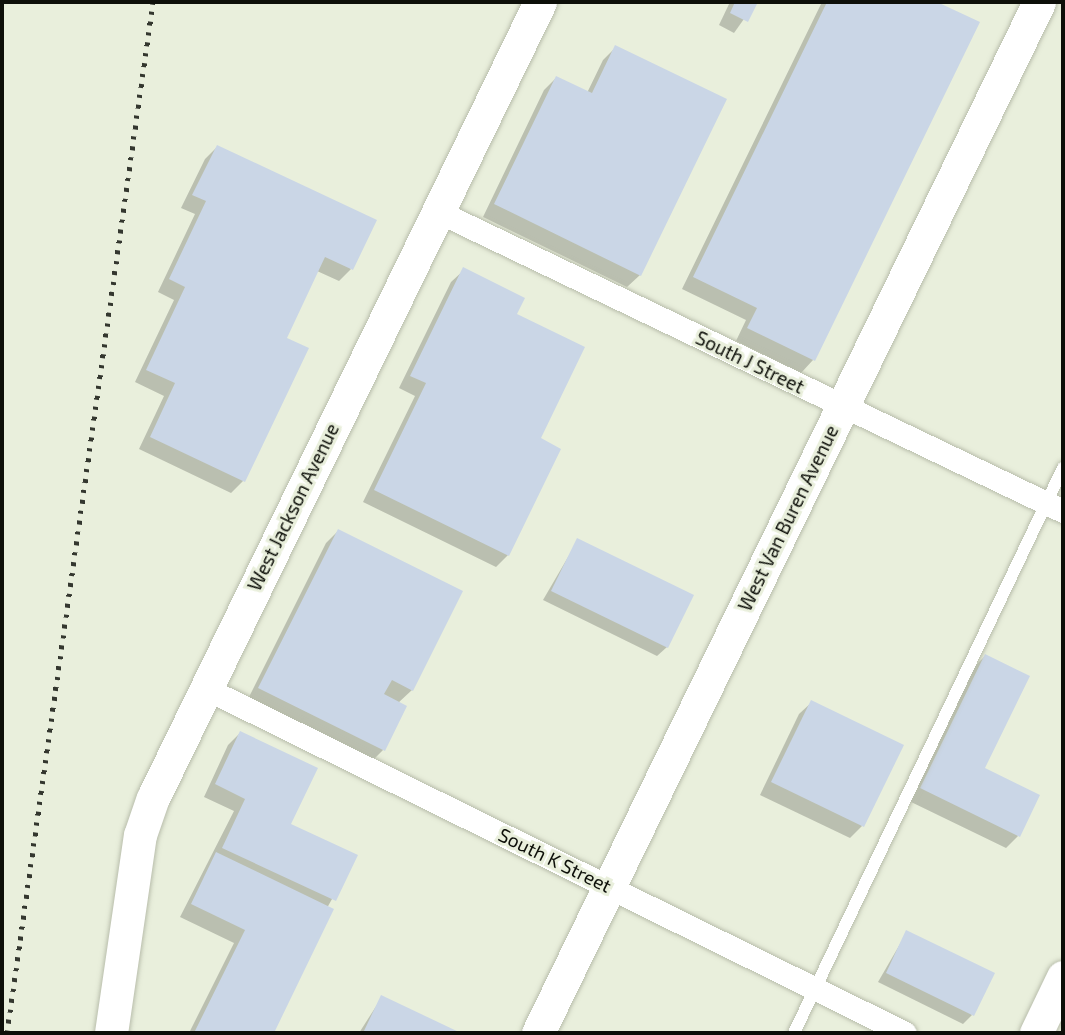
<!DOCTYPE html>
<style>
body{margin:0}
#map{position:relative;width:1065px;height:1035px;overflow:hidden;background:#e9efdc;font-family:"Exo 2",sans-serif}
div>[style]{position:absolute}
.shadow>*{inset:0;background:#0003}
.building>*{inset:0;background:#cad6e6}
.roads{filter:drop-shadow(0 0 2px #b8bdab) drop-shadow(0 0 2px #b8bdab)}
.lane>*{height:12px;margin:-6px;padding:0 6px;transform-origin:6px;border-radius:6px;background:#fff}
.street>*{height:23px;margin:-11.5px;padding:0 11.5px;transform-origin:11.5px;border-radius:11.5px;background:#fff}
.secondary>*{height:33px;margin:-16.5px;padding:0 16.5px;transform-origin:16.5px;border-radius:16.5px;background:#fff}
.rail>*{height:5px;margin-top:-2.5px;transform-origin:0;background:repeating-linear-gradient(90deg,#34372f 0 3.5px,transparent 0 10.5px)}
span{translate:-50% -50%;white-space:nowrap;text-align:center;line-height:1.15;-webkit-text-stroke:6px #e9efdc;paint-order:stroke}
.street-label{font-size:19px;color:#0d0f09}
.frame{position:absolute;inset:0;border:4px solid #0d0f09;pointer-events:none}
</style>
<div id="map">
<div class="shadow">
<i style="clip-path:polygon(730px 2px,756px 2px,734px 33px,719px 25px)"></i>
<i style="clip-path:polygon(822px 2px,934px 2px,977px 23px,813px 360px,801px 373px,736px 341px,746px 320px,682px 289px)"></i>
<i style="clip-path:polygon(615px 48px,640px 275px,627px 287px,483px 217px,544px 90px,556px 78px,587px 93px,603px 60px)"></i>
<i style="clip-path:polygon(217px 147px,351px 269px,339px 281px,317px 271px,285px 339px,243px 481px,231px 493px,139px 449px,164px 396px,135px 382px,174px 300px,158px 292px,195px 214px,181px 208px,205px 159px)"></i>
<i style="clip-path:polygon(464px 270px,515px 315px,538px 439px,508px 555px,496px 567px,363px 502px,415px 396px,399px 388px,451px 282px)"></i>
<i style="clip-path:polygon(338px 531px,412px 690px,398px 703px,383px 750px,371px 762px,247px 701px,326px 543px)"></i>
<i style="clip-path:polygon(578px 540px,667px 647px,657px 656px,543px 600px)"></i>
<i style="clip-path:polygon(985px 656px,983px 769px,1018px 836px,1006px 848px,909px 801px,973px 668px)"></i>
<i style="clip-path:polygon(812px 702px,862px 826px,850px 838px,760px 795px,799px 714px)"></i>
<i style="clip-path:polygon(240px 733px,289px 825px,356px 856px,327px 908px,332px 910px,272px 1033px,189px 1033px,234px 943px,180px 917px,234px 811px,204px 797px,228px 745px)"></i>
<i style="clip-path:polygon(907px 932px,972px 1015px,963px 1024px,878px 982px)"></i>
<i style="clip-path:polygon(382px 997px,457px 1033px,359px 1033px)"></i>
</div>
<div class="building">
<i style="clip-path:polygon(735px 2px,758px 2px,748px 22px,730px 13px)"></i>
<i style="clip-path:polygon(827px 2px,937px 2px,980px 22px,815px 361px,747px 328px,757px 308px,693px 277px)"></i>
<i style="clip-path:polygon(615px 45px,727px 99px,641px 276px,494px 204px,556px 76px,592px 93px)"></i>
<i style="clip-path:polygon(217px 145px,377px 220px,353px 270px,325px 257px,287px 338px,309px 348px,245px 482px,150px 437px,175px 383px,146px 370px,185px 287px,169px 279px,206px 201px,192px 195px)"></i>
<i style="clip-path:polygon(463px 267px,525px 298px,517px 314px,585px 347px,541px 438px,561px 449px,509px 556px,374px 490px,426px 383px,410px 376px)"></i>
<i style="clip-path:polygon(338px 529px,463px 591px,413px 691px,392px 680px,384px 694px,407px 706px,385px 751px,258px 688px)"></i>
<i style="clip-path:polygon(577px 538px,694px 595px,668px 648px,551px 591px)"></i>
<i style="clip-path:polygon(985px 654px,1030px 676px,985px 768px,1040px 795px,1020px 837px,920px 788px)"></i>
<i style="clip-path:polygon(811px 700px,904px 745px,864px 827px,771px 782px)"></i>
<i style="clip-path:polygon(240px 731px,318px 768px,291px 824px,358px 855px,336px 901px,222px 848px,245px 799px,215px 784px)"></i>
<i style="clip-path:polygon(216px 852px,334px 909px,274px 1033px,194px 1033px,245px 930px,191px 904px)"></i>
<i style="clip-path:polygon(906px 930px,995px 973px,974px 1016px,886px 973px)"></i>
<i style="clip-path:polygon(381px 995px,461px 1033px,363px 1033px)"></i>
</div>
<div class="roads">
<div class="lane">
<i style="left:794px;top:1033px;width:626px;rotate:-64.54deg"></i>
</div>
<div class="street">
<i style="left:437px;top:211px;width:694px;rotate:25.61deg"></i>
<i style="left:205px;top:688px;width:780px;rotate:26.24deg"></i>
</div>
<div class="secondary">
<i style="left:111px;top:1033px;width:200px;rotate:-81.7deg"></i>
<i style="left:140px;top:835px;width:39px;rotate:-71deg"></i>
<i style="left:153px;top:798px;width:885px;rotate:-64.07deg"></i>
<i style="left:538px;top:1033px;width:1146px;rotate:-64.08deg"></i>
<i style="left:1036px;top:1033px;width:62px;rotate:-64.3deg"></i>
</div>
</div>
<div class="rail">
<i style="left:7px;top:1033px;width:1041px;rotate:-81.94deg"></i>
</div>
<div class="street-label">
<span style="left:750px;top:362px;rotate:26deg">South J Street</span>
<span style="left:293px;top:507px;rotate:-64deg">West Jackson Avenue</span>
<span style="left:788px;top:518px;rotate:-64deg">West Van Buren Avenue</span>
<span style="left:555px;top:860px;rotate:26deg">South K Street</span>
</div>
<div class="frame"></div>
</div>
